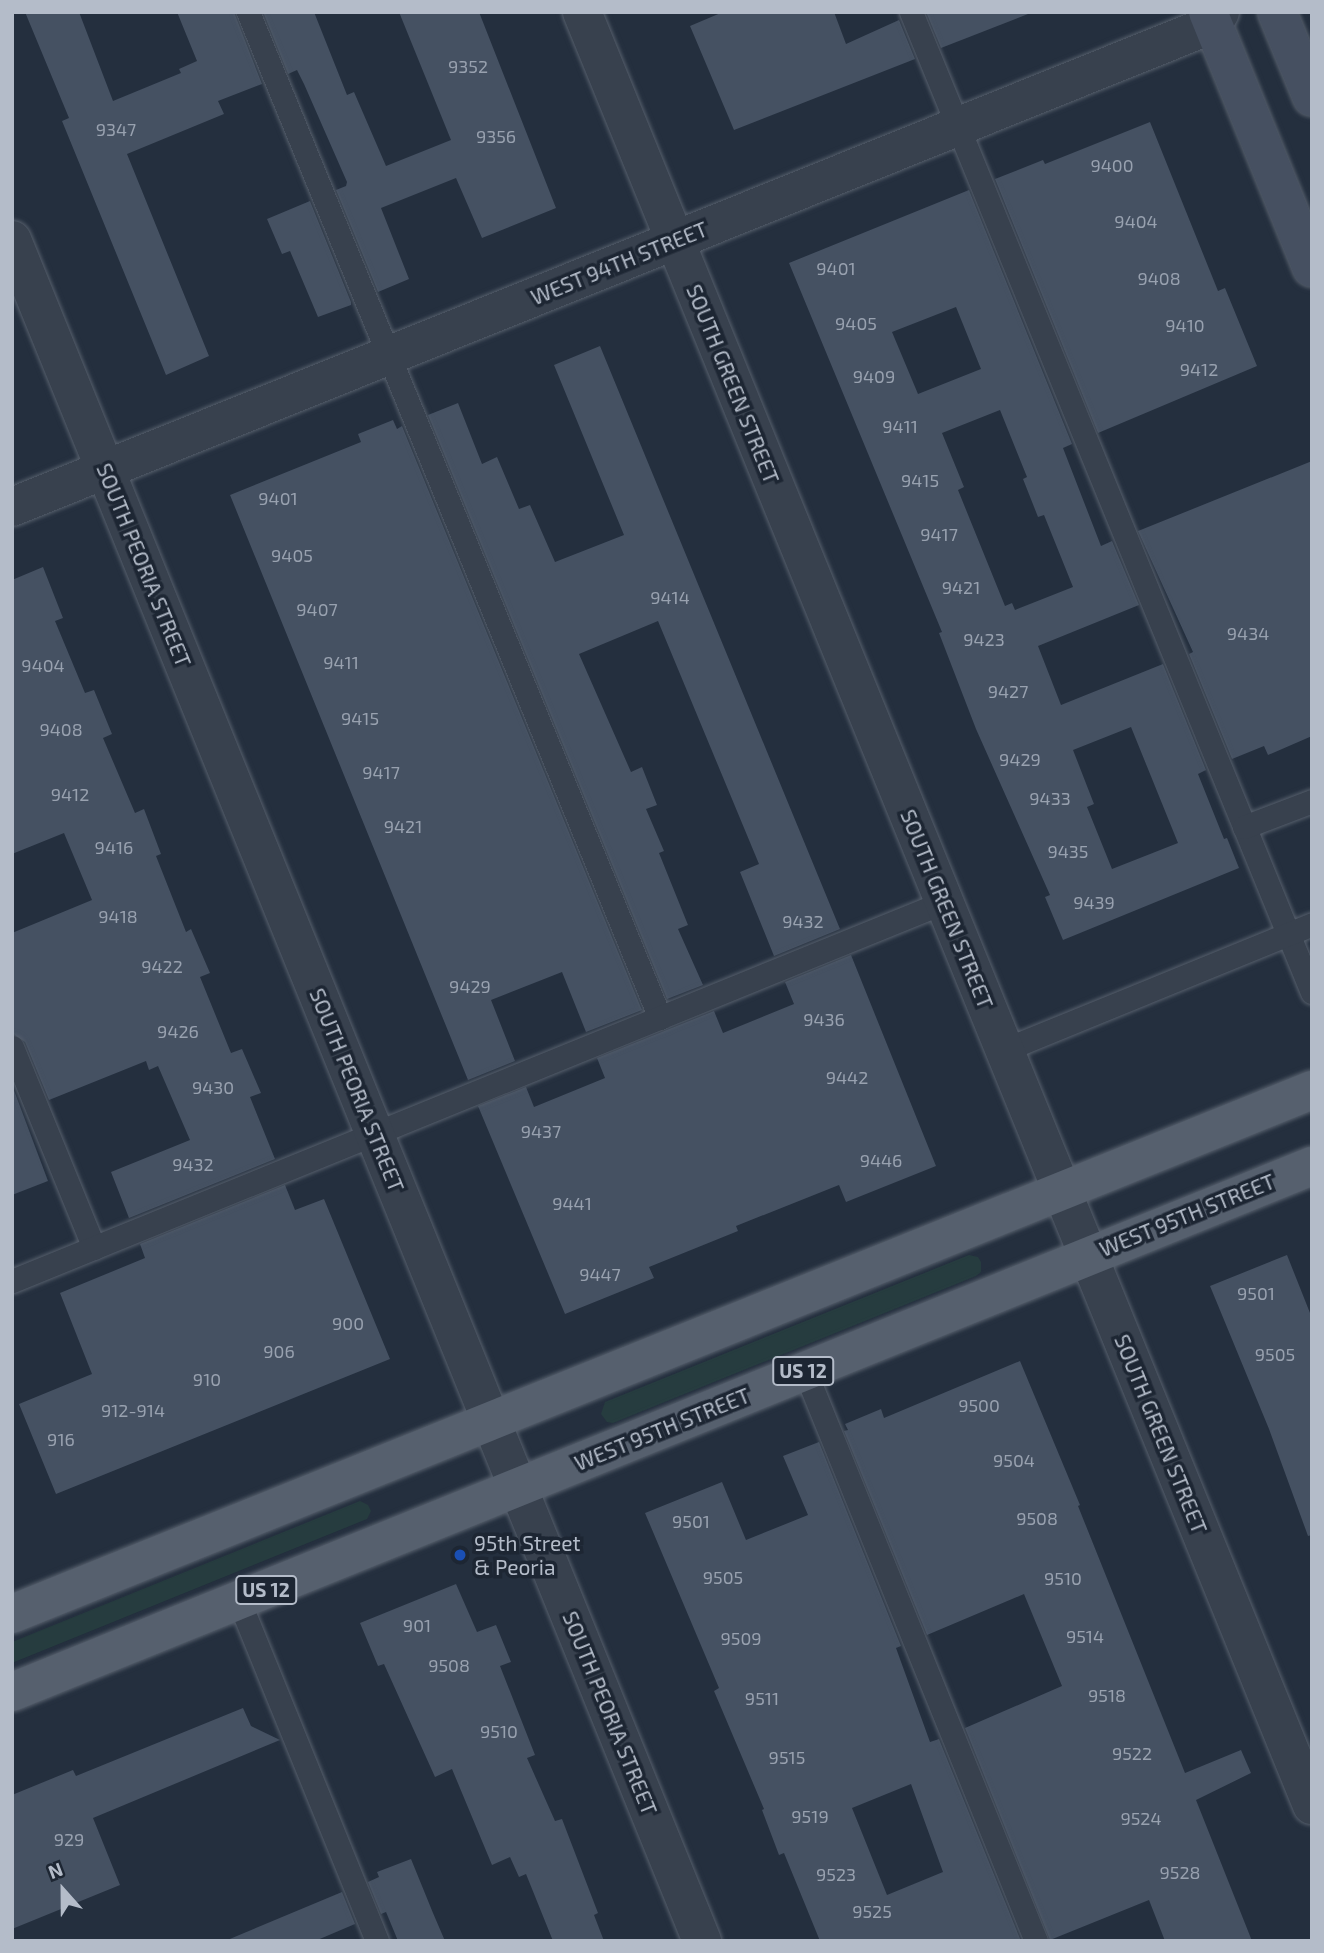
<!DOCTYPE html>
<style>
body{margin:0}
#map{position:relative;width:1324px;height:1953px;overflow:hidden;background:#242f3e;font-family:"Exo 2",sans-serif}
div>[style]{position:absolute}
.green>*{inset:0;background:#263c3f}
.building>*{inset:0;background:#455162}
.roads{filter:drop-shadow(0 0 2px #565f6c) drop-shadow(0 0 2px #565f6c)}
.lane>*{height:23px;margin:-11.5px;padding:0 11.5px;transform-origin:11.5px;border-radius:11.5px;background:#38414e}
.street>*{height:38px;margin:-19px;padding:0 19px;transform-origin:19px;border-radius:19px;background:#38414e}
.secondary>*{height:38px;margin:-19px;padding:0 19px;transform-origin:19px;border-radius:19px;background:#465061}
.primary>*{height:38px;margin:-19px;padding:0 19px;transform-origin:19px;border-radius:19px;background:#56606e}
.dots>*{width:19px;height:19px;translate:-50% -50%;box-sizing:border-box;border:4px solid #1d2633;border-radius:50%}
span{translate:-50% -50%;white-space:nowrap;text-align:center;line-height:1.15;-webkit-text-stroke:7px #1d2633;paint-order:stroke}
.number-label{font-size:18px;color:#98a1af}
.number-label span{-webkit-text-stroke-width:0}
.shield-label span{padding:2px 5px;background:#1d2633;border:2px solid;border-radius:5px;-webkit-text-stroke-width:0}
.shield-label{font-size:19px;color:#b4bcc9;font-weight:700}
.street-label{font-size:21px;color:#b4bcc9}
.poi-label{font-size:21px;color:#b4bcc9}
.left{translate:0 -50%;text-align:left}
.frame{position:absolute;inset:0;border:14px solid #b4bcc9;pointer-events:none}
.north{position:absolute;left:28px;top:1855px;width:70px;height:70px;-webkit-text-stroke:5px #1d2633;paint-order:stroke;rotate:339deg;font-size:19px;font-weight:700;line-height:28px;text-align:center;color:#b4bcc9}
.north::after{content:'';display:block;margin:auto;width:24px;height:32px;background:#b4bcc9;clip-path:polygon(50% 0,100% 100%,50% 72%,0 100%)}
</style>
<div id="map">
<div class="green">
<i style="clip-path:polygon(969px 1255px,978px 1257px,981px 1262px,981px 1272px,976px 1276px,613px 1423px,607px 1422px,601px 1414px,605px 1402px)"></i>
<i style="clip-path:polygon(360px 1501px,368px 1505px,371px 1511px,367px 1519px,12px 1663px,12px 1642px)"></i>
</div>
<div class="building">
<i style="clip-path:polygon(25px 12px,79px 12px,113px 101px,181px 73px,179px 69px,197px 61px,177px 12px,234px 12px,262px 84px,218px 101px,224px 114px,127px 154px,209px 356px,166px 375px,62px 121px,69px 118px)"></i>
<i style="clip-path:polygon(263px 12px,314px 12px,347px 95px,354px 92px,386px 166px,451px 140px,399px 12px,479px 12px,556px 208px,482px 238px,456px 178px,381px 208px,409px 279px,378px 292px,336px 190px,346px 186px,347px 182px,304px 84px,297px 70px,288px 74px)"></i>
<i style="clip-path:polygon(723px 12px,834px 12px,846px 44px,899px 20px,915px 59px,734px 130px,690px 26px)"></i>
<i style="clip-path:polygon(926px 12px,1027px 12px,1028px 14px,941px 48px)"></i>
<i style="clip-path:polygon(1150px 122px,1218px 291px,1225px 288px,1257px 366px,1098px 433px,995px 179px,1043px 160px,1045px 164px)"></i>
<i style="clip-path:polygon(evenodd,969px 190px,1072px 444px,1063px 448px,1101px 546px,1112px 541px,1139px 605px,1038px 646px,1061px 705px,1163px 664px,1206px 770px,1198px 774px,1224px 839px,1227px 838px,1239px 868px,1063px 940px,1045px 897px,1050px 895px,976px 729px,939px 633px,942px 632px,789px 263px,969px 190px,956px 307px,981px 369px,918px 394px,892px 332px,956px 307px,969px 190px,1000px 410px,1027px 477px,1023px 479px,1038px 517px,1044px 515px,1073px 587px,1015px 610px,1012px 603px,1005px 606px,958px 490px,964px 487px,942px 433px,1000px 410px,969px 190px,1131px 727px,1178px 843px,1112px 869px,1087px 807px,1094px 804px,1073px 750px,1131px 727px)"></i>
<i style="clip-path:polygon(310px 201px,351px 302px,351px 305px,318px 317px,290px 251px,282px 254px,267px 219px)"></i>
<i style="clip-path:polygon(600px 346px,840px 929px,774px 956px,740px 872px,759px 864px,658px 621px,579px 654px,631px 772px,642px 767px,657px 805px,646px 809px,664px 851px,659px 853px,688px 925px,678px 929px,703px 985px,667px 999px,428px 415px,458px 403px,482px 464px,497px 457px,519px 509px,530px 505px,555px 562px,624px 535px,554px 365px)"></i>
<i style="clip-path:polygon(393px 420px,397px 429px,402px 426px,642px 1010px,586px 1032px,562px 972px,491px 1000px,515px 1061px,468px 1080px,230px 495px,361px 442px,358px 434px)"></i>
<i style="clip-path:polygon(1312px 461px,1312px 736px,1268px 755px,1264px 746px,1232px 759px,1189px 654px,1193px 652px,1138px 531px)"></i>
<i style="clip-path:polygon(43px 567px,63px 618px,55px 621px,85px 693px,94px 690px,112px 734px,103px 738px,135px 813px,144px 809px,161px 854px,156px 856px,186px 932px,191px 929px,210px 973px,200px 977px,231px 1053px,242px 1049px,261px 1093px,250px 1097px,275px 1159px,129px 1218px,111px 1172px,190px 1140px,158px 1066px,149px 1070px,146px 1061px,49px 1100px,25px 1042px,12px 1033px,12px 933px,92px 900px,64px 833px,12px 854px,12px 580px)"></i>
<i style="clip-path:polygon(851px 955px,936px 1166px,846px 1202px,839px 1185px,736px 1226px,738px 1231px,649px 1267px,654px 1278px,565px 1314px,478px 1106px,526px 1087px,534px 1107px,605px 1078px,597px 1058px,714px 1011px,723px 1033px,794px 1004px,785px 982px)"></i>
<i style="clip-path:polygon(12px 1085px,48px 1181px,12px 1195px)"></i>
<i style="clip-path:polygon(285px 1185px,295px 1210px,324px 1199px,390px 1359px,56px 1494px,19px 1404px,92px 1374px,60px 1293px,145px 1258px,140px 1244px)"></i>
<i style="clip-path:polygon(1287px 1255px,1312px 1318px,1312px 1535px,1308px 1536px,1269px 1429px,1210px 1286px)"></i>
<i style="clip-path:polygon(1020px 1361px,1080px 1505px,1078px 1506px,1185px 1773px,1241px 1750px,1251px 1773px,1196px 1800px,1252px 1941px,1165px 1941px,1149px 1900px,1050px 1940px,965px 1728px,1062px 1686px,1024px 1594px,927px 1635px,844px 1431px,848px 1430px,845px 1424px,881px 1409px,884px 1418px)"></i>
<i style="clip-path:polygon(evenodd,819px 1442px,901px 1646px,896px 1648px,930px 1742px,939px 1739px,1021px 1941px,820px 1941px,784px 1853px,779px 1855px,762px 1810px,764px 1809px,714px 1691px,719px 1688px,645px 1513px,722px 1482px,746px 1540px,808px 1515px,783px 1456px,819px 1442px,911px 1784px,943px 1872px,887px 1895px,852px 1808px,911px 1784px)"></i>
<i style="clip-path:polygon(456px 1584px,477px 1632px,496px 1625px,511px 1662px,500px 1666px,535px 1755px,527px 1758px,555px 1821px,562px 1819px,598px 1913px,594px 1915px,604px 1941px,553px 1941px,526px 1874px,519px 1877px,510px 1857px,492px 1865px,452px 1769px,435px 1777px,384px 1664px,378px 1666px,360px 1623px)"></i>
<i style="clip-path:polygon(243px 1708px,251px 1726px,280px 1740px,93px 1818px,120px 1885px,12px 1929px,12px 1795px,73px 1770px,76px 1776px)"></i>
<i style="clip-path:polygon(411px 1859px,433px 1913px,445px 1941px,398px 1941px,386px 1912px,381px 1914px,368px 1882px,379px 1877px,377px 1872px)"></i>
<i style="clip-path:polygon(342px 1892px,355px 1924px,315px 1941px,225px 1941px)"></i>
</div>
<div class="roads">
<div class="lane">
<i style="left:248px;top:12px;width:1087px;rotate:67.73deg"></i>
<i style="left:911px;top:12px;width:1059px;rotate:67.75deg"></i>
<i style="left:1244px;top:827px;width:73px;rotate:-20.9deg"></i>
<i style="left:12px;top:1047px;width:217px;rotate:67.8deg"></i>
<i style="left:1004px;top:1050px;width:333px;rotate:-22.2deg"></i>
<i style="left:12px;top:1281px;width:1006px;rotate:-22.13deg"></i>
<i style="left:805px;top:1371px;width:615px;rotate:67.94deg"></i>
<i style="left:239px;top:1601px;width:367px;rotate:67.9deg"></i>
</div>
<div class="street">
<i style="left:582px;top:12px;width:1936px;rotate:67.85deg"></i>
<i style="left:12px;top:240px;width:1836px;rotate:67.92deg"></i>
<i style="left:12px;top:507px;width:1294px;rotate:-21.91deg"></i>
<i style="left:1213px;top:24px;width:14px;rotate:-60deg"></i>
</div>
<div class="secondary">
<i style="left:1208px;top:12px;width:276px;rotate:67.9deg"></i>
<i style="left:1277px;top:12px;width:92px;rotate:67.6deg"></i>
</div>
<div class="primary">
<i style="left:12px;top:1614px;width:1402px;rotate:-21.95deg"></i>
<i style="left:12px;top:1692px;width:1402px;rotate:-22.03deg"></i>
</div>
</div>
<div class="dots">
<i style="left:460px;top:1555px;background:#1a4fb4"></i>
</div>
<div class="number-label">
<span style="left:468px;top:66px">9352</span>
<span style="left:116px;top:129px">9347</span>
<span style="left:496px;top:136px">9356</span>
<span style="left:1112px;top:165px">9400</span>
<span style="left:1136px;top:221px">9404</span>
<span style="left:836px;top:268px">9401</span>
<span style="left:1159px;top:278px">9408</span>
<span style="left:856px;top:323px">9405</span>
<span style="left:1185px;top:325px">9410</span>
<span style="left:1199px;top:369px">9412</span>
<span style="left:874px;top:376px">9409</span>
<span style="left:900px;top:426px">9411</span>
<span style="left:920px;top:480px">9415</span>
<span style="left:278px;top:498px">9401</span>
<span style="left:939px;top:534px">9417</span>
<span style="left:292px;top:555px">9405</span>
<span style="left:961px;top:587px">9421</span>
<span style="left:670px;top:597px">9414</span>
<span style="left:317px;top:609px">9407</span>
<span style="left:1248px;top:633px">9434</span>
<span style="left:984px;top:639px">9423</span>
<span style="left:341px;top:662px">9411</span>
<span style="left:43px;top:665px">9404</span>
<span style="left:1008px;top:691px">9427</span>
<span style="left:360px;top:718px">9415</span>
<span style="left:61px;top:729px">9408</span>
<span style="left:1020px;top:759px">9429</span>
<span style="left:381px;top:772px">9417</span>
<span style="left:70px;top:794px">9412</span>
<span style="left:1050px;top:798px">9433</span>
<span style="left:403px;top:826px">9421</span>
<span style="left:114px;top:847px">9416</span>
<span style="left:1068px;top:851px">9435</span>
<span style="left:1094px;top:902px">9439</span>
<span style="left:118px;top:916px">9418</span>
<span style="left:803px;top:921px">9432</span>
<span style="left:162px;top:966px">9422</span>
<span style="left:470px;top:986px">9429</span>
<span style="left:824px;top:1019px">9436</span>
<span style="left:178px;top:1031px">9426</span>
<span style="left:847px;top:1077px">9442</span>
<span style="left:213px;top:1087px">9430</span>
<span style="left:541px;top:1131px">9437</span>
<span style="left:881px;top:1160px">9446</span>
<span style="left:193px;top:1164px">9432</span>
<span style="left:572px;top:1203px">9441</span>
<span style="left:600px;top:1274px">9447</span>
<span style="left:1256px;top:1293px">9501</span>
<span style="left:348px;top:1323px">900</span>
<span style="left:279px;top:1351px">906</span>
<span style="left:1275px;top:1354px">9505</span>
<span style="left:207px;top:1379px">910</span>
<span style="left:979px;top:1405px">9500</span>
<span style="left:133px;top:1410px">912-914</span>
<span style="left:61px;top:1439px">916</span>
<span style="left:1014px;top:1460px">9504</span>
<span style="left:1037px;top:1518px">9508</span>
<span style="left:691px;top:1521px">9501</span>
<span style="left:723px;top:1577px">9505</span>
<span style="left:1063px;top:1578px">9510</span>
<span style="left:417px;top:1625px">901</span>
<span style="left:1085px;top:1636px">9514</span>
<span style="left:741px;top:1638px">9509</span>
<span style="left:449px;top:1665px">9508</span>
<span style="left:1107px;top:1695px">9518</span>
<span style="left:762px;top:1698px">9511</span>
<span style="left:499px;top:1731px">9510</span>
<span style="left:1132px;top:1753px">9522</span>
<span style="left:787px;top:1757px">9515</span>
<span style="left:810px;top:1816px">9519</span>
<span style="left:1141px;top:1818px">9524</span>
<span style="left:69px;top:1839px">929</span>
<span style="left:1180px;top:1872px">9528</span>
<span style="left:836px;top:1874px">9523</span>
<span style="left:872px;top:1911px">9525</span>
</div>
<div class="shield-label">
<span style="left:803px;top:1371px">US 12</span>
<span style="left:266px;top:1590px">US 12</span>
</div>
<div class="street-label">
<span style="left:619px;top:263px;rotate:-22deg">WEST 94TH STREET</span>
<span style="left:733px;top:384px;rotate:68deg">SOUTH GREEN STREET</span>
<span style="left:144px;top:565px;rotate:68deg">SOUTH PEORIA STREET</span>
<span style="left:947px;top:909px;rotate:68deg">SOUTH GREEN STREET</span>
<span style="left:357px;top:1090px;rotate:68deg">SOUTH PEORIA STREET</span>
<span style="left:1187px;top:1215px;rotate:-22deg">WEST 95TH STREET</span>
<span style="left:662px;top:1429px;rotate:-22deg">WEST 95TH STREET</span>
<span style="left:1161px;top:1434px;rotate:68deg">SOUTH GREEN STREET</span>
<span style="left:610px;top:1713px;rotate:68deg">SOUTH PEORIA STREET</span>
</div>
<div class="poi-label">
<span class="left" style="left:474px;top:1555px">95th Street<br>&amp; Peoria</span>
</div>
<div class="frame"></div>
<div class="north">N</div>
</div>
